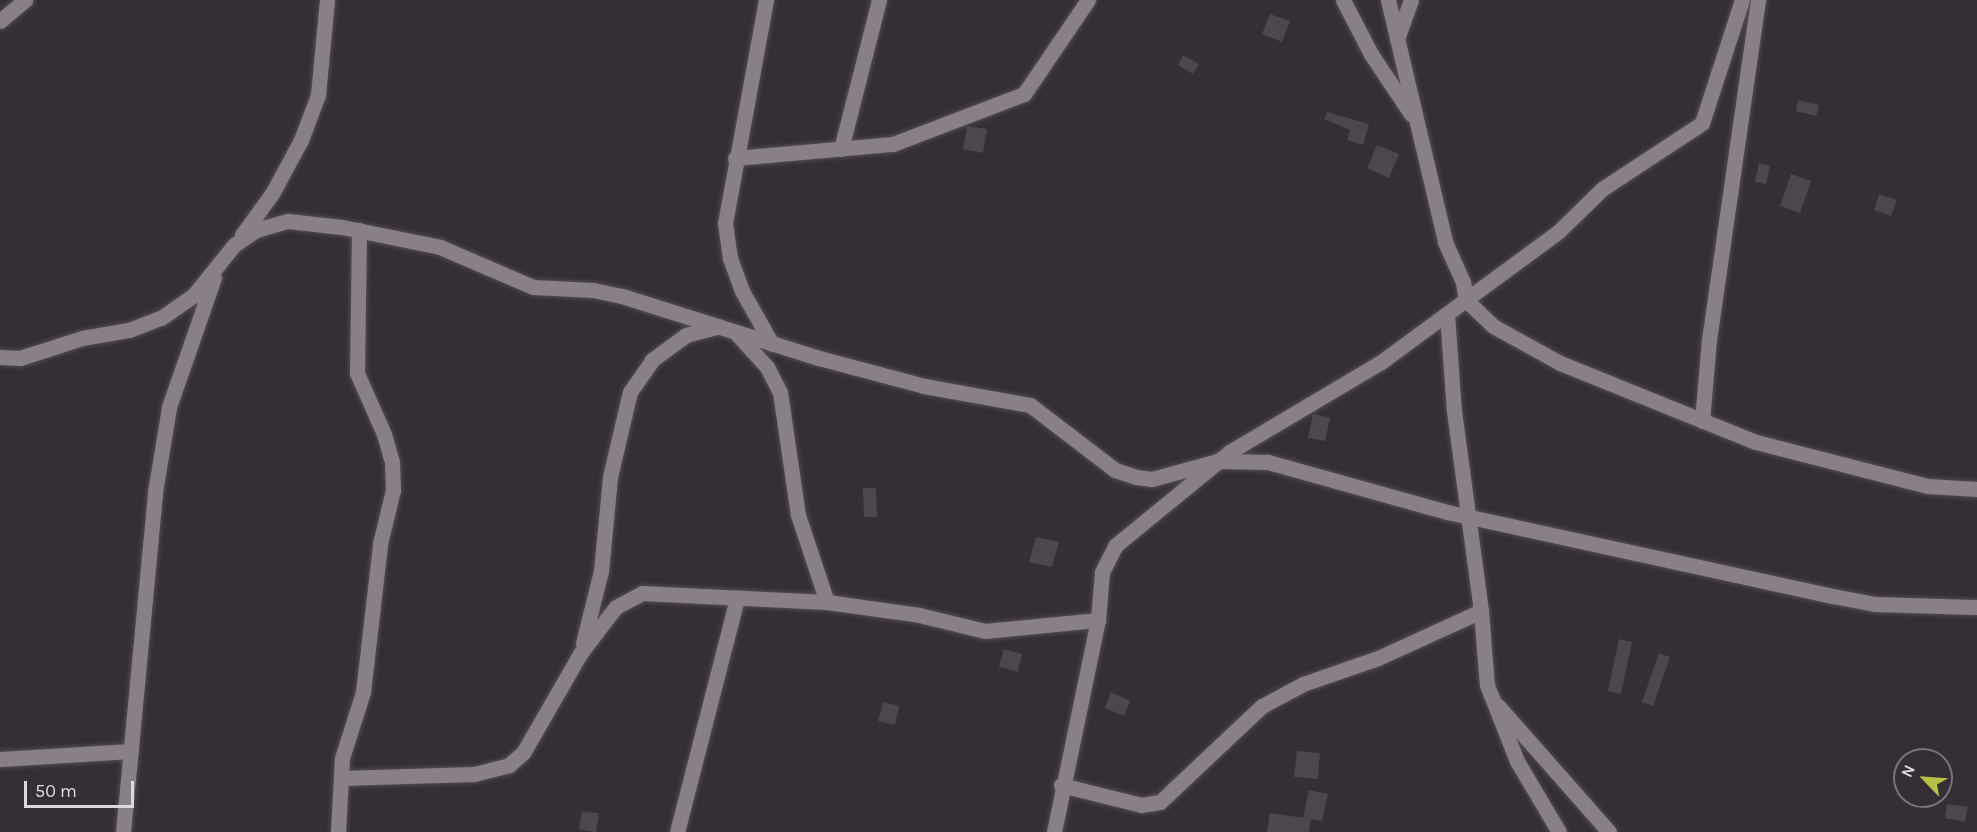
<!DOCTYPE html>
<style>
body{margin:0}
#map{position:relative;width:1977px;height:832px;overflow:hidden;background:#352e36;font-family:Karla,sans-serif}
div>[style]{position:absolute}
.building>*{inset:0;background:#4d464e}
.roads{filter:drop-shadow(0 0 2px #524c53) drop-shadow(0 0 2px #524c53)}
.minor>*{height:15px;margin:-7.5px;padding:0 7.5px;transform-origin:7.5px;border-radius:7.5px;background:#887f88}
span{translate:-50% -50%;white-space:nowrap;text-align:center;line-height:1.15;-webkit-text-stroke:4.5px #352e36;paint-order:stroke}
.north{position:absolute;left:1893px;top:748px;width:60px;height:60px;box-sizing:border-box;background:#352e36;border:2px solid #787279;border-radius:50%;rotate:295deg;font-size:16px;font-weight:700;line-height:24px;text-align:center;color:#dcd8dd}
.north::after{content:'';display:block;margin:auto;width:21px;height:27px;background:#b9c046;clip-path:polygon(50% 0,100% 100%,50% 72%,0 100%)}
.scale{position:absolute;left:24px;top:781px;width:110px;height:27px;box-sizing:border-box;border:3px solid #dcd8dd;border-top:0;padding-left:8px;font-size:18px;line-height:21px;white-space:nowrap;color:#dcd8dd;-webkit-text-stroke:4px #352e36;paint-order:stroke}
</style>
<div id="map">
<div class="building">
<i style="clip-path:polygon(1270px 14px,1290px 21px,1282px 42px,1262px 34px)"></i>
<i style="clip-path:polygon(1183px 55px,1199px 64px,1193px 74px,1178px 65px)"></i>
<i style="clip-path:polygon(1798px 100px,1819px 105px,1816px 116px,1796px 111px)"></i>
<i style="clip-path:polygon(1327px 112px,1369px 124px,1363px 145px,1347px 140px,1350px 130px,1324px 119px)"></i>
<i style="clip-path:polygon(967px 126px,987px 129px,983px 153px,963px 149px)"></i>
<i style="clip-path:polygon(1377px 145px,1399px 154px,1389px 178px,1367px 168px)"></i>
<i style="clip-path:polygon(1759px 163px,1770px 166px,1766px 184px,1755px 182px)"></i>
<i style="clip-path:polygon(1791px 174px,1811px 181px,1800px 213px,1780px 206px)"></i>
<i style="clip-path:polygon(1879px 194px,1897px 200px,1891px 216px,1874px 210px)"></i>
<i style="clip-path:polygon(1313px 414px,1330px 418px,1325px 441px,1308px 438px)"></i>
<i style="clip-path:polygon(863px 488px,876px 488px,877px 517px,864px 517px)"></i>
<i style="clip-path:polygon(1036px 537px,1059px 542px,1052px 567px,1029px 562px)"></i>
<i style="clip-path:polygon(1619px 639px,1632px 642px,1621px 694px,1608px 691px)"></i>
<i style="clip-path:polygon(1004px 649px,1022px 654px,1018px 672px,999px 667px)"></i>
<i style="clip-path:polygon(1659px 653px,1670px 657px,1653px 706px,1642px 702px)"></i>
<i style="clip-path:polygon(1111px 692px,1130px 701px,1124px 716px,1105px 708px)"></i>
<i style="clip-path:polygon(883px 702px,899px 706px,895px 725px,878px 721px)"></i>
<i style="clip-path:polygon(1297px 751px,1320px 753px,1318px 779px,1294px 777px)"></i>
<i style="clip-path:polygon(1309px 790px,1328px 794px,1322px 821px,1303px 818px)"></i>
<i style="clip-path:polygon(1947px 804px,1968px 807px,1965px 822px,1945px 818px)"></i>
<i style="clip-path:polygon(582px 811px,599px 813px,596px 832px,579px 829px)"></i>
<i style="clip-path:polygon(1270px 813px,1311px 819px,1309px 832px,1267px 832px)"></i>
</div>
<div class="roads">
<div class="minor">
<i style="left:766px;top:0;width:227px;rotate:100.4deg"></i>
<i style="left:725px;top:223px;width:35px;rotate:82deg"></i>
<i style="left:730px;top:258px;width:35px;rotate:70deg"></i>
<i style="left:742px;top:291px;width:61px;rotate:60.5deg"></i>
<i style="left:1343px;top:0;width:61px;rotate:62.6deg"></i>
<i style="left:1371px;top:54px;width:72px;rotate:56.3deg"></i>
<i style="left:1388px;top:0;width:249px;rotate:76.7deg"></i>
<i style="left:1445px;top:242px;width:44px;rotate:65.8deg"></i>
<i style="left:1463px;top:282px;width:18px;rotate:81deg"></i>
<i style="left:1466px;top:300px;width:37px;rotate:44deg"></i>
<i style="left:1493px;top:326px;width:77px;rotate:28.9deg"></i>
<i style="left:1560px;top:363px;width:211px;rotate:22deg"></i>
<i style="left:1756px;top:442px;width:177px;rotate:14.4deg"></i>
<i style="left:1927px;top:486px;width:50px;rotate:3.4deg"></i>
<i style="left:0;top:21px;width:33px;rotate:-40deg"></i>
<i style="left:1397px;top:39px;width:41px;rotate:-70.3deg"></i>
<i style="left:841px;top:149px;width:154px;rotate:-75.7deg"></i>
<i style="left:735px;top:158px;width:159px;rotate:-5.1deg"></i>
<i style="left:893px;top:144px;width:140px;rotate:-20.9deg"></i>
<i style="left:1024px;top:94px;width:114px;rotate:-55.8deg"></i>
<i style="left:242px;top:235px;width:53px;rotate:-54.2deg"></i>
<i style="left:273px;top:192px;width:59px;rotate:-61.7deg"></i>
<i style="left:301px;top:140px;width:48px;rotate:-69.3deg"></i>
<i style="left:318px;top:95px;width:95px;rotate:-84.6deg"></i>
<i style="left:1447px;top:314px;width:97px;rotate:85.9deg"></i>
<i style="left:1454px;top:411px;width:202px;rotate:82.3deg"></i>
<i style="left:1481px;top:611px;width:74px;rotate:85.4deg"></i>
<i style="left:1487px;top:685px;width:82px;rotate:68.5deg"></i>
<i style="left:1517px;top:761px;width:82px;rotate:59.4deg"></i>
<i style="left:736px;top:333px;width:46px;rotate:47.6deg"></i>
<i style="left:767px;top:367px;width:28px;rotate:63deg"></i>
<i style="left:780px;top:392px;width:124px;rotate:81.7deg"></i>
<i style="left:798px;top:515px;width:92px;rotate:71.6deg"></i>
<i style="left:0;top:357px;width:20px;rotate:3deg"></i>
<i style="left:20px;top:358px;width:65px;rotate:-17.9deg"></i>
<i style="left:82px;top:338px;width:48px;rotate:-9.7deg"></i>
<i style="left:129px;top:330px;width:34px;rotate:-21deg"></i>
<i style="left:161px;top:318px;width:39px;rotate:-35deg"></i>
<i style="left:193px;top:296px;width:65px;rotate:-51.2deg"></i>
<i style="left:234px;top:245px;width:27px;rotate:-34deg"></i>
<i style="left:256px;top:230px;width:33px;rotate:-16deg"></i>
<i style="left:288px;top:221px;width:54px;rotate:6.3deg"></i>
<i style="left:342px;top:227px;width:100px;rotate:11.5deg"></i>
<i style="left:440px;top:247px;width:101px;rotate:23.3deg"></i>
<i style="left:533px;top:287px;width:60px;rotate:2.9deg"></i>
<i style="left:593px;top:290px;width:30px;rotate:12deg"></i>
<i style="left:622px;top:296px;width:207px;rotate:17.5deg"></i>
<i style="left:819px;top:358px;width:109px;rotate:14.9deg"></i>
<i style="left:924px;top:386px;width:108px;rotate:10.2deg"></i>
<i style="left:1030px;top:405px;width:107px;rotate:37.4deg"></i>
<i style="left:1115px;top:470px;width:22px;rotate:18deg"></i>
<i style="left:1136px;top:477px;width:16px;rotate:7deg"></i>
<i style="left:1152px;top:479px;width:68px;rotate:-15.3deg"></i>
<i style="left:1218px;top:461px;width:50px;rotate:1.1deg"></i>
<i style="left:1268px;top:462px;width:186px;rotate:15.6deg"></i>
<i style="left:1447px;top:512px;width:395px;rotate:12.3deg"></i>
<i style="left:1833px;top:596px;width:43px;rotate:10.8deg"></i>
<i style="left:1875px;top:604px;width:102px;rotate:1.7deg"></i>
<i style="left:1702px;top:421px;width:81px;rotate:-85.1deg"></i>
<i style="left:1709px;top:340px;width:344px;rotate:-81.8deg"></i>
<i style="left:583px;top:643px;width:74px;rotate:-76deg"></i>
<i style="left:601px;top:571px;width:94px;rotate:-84.5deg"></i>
<i style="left:610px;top:477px;width:87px;rotate:-76.8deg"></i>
<i style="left:630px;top:392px;width:39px;rotate:-55deg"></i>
<i style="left:652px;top:360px;width:42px;rotate:-36.3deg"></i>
<i style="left:686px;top:335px;width:34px;rotate:-15deg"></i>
<i style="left:1498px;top:706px;width:168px;rotate:48.6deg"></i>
<i style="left:0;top:759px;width:131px;rotate:-3.5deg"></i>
<i style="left:341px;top:778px;width:133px;rotate:-1.7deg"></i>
<i style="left:474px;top:774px;width:36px;rotate:-14deg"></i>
<i style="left:509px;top:765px;width:18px;rotate:-41deg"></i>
<i style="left:523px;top:753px;width:114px;rotate:-60.1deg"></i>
<i style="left:580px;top:654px;width:30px;rotate:-53deg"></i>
<i style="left:598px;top:630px;width:29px;rotate:-52deg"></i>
<i style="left:616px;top:607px;width:30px;rotate:-28deg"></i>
<i style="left:642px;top:593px;width:185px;rotate:2.8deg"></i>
<i style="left:827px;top:602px;width:93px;rotate:8deg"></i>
<i style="left:919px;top:615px;width:68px;rotate:13.6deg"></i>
<i style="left:985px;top:631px;width:114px;rotate:-5.6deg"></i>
<i style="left:1061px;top:785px;width:82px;rotate:14deg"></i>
<i style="left:1141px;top:805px;width:19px;rotate:-9deg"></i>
<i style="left:1160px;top:802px;width:140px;rotate:-43.3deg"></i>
<i style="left:1262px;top:706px;width:47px;rotate:-28.2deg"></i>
<i style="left:1303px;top:684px;width:79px;rotate:-19.1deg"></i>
<i style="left:1378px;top:658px;width:113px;rotate:-24.5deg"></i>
<i style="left:123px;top:832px;width:342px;rotate:-84.6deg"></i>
<i style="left:155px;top:492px;width:86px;rotate:-80.6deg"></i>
<i style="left:169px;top:407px;width:137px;rotate:-70.8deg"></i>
<i style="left:338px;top:832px;width:74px;rotate:-86.9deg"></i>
<i style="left:342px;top:758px;width:69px;rotate:-72.3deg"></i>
<i style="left:363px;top:692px;width:149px;rotate:-83.4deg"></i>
<i style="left:380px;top:544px;width:56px;rotate:-76.5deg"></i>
<i style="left:393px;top:490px;width:28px;rotate:-92deg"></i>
<i style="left:392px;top:462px;width:29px;rotate:-106deg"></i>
<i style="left:384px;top:434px;width:67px;rotate:-113.9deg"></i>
<i style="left:357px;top:373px;width:143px;rotate:-89.2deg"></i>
<i style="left:677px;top:832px;width:242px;rotate:-75.6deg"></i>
<i style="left:1054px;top:832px;width:217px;rotate:-78.3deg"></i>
<i style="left:1098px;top:620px;width:48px;rotate:-85.2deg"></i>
<i style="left:1102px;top:572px;width:30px;rotate:-63deg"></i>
<i style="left:1116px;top:545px;width:149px;rotate:-39.3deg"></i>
<i style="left:1231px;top:451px;width:174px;rotate:-30.7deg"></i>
<i style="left:1381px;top:362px;width:220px;rotate:-36.3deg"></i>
<i style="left:1558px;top:232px;width:62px;rotate:-44.3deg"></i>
<i style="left:1602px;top:189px;width:120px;rotate:-33.4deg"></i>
<i style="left:1702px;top:123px;width:129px;rotate:-72deg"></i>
</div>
</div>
<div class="north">N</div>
<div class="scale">50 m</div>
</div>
